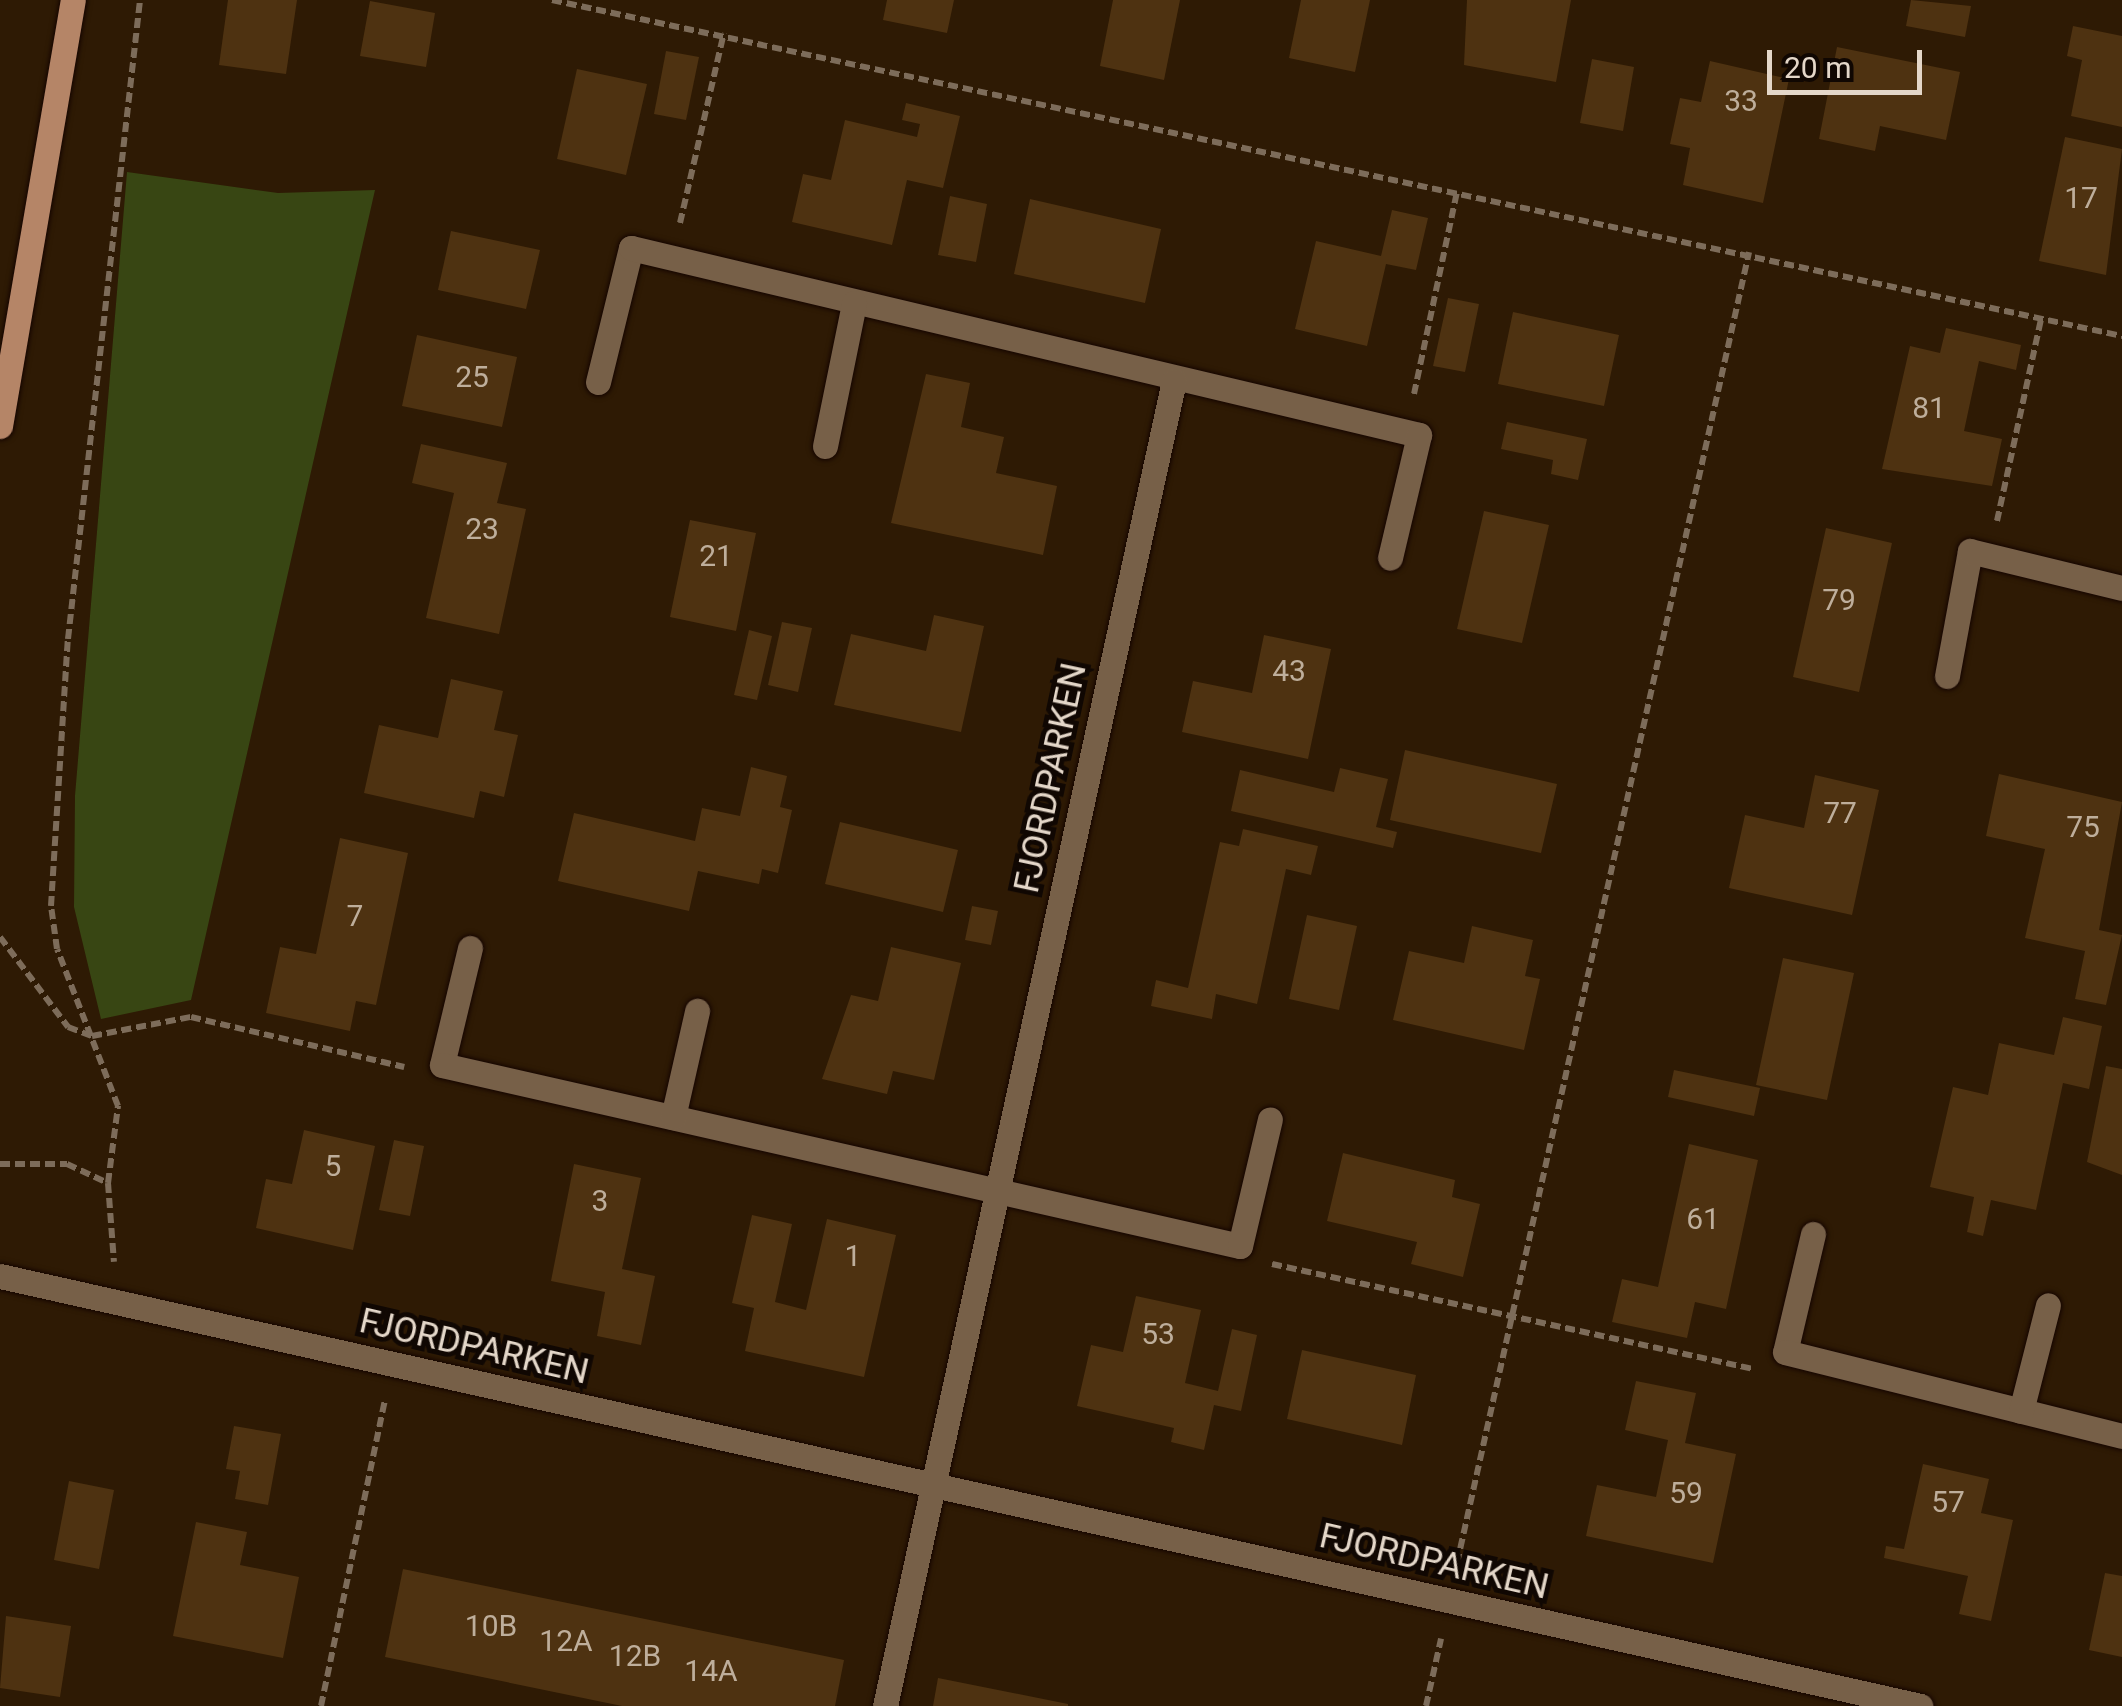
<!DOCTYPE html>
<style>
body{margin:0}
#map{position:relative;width:2122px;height:1706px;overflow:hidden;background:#2e1a04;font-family:Roboto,sans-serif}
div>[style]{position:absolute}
.green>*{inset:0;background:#384613}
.building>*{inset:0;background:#4e3211}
.path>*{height:6px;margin-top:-3px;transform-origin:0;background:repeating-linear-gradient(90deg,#7d6c5a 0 10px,transparent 0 15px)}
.roads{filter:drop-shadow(0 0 2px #150500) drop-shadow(0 0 2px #150500)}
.minor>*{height:25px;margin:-12.5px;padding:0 12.5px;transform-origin:12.5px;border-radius:12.5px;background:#776048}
.major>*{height:25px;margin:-12.5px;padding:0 12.5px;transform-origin:12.5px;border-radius:12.5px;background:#b58567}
span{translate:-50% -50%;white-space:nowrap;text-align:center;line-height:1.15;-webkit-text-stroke:10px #100702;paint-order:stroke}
.number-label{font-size:30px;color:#beae9b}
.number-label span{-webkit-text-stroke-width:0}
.street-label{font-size:35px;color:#e4d7c9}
.scale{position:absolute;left:1767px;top:50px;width:155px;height:45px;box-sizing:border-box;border:5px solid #e4d7c9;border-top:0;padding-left:12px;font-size:30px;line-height:35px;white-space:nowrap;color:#e4d7c9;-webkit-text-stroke:8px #100702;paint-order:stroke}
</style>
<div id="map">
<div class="green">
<i style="clip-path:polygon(127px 172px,278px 193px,375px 190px,191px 1000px,101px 1019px,74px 907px,75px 796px)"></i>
</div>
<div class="building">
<i style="clip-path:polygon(228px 0,297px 0,286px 74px,219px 65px)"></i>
<i style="clip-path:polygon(887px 0,954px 0,947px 33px,883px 20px)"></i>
<i style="clip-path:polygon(1113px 0,1180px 0,1164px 80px,1100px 66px)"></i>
<i style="clip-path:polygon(1301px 0,1370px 0,1355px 72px,1289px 58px)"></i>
<i style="clip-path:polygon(1467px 0,1571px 0,1556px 82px,1464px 65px)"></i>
<i style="clip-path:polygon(1911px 0,1971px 6px,1965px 37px,1906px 26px)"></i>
<i style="clip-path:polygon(370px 1px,435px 13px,426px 67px,360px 56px)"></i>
<i style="clip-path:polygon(2073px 26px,2122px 36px,2122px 127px,2071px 116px,2082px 60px,2067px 56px)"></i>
<i style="clip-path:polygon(1837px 47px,1960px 72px,1946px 140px,1880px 126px,1875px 151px,1819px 139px)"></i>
<i style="clip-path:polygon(666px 51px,699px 57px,686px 120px,654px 114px)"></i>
<i style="clip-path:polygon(1592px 59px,1634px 67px,1623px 131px,1580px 123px)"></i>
<i style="clip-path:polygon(1710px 61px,1789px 79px,1763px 203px,1683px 185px,1690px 148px,1670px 144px,1680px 98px,1701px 102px)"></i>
<i style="clip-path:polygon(577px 69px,647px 84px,626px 175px,557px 159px)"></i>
<i style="clip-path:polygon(906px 103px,960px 116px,943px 188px,907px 180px,892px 245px,792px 222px,803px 174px,831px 180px,845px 120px,917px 137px,920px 124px,902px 120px)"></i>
<i style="clip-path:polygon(2065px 137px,2122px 149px,2106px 275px,2039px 261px)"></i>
<i style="clip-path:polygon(950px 196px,987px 204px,976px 262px,938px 255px)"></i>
<i style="clip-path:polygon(1030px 199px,1161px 229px,1145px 303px,1014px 274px)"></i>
<i style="clip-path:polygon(1392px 210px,1428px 218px,1416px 270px,1386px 264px,1367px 346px,1295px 329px,1316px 241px,1381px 256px)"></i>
<i style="clip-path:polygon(451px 231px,540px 250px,526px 309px,438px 290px)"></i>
<i style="clip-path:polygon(1448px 298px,1479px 304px,1465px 372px,1433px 366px)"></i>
<i style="clip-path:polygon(1513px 312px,1619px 335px,1604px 406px,1498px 384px)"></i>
<i style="clip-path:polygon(1946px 328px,2021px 345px,2016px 370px,1979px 361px,1964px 431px,2002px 439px,1992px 486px,1882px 469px,1910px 346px,1940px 353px)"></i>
<i style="clip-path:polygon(417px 335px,517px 357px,502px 427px,402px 406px)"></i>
<i style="clip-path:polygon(926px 374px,970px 383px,961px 427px,1004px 437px,996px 473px,1057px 486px,1043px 555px,891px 523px)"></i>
<i style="clip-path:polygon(1507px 422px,1587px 439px,1578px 480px,1551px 474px,1553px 460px,1501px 449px)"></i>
<i style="clip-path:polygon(421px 444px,507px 463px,497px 503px,526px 509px,499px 634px,426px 618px,454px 493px,412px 483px)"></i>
<i style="clip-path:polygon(1484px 511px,1549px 525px,1522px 643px,1457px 629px)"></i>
<i style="clip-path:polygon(690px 520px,756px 533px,736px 631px,670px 617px)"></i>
<i style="clip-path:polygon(1826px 528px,1892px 543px,1859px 692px,1793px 677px)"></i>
<i style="clip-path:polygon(934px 615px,984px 626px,961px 732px,834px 705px,851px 634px,926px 651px)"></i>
<i style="clip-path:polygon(782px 622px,812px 628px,798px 692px,768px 685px)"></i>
<i style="clip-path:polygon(749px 630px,772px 636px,757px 700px,734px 695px)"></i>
<i style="clip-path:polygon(1264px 635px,1331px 649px,1308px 759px,1182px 732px,1193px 681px,1252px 693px)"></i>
<i style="clip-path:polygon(451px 679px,503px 691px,494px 730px,518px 735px,504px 797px,480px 791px,474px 818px,364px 793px,379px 725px,438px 738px)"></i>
<i style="clip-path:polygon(1405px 750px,1557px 784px,1541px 853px,1390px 820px)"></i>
<i style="clip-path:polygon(751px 767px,787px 776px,780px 807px,792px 810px,778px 873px,762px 869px,759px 884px,698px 871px,689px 911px,558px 881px,574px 813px,695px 841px,702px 808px,740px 816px)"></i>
<i style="clip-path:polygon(1340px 768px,1388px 779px,1376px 827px,1397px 832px,1393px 848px,1231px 811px,1240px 770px,1334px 792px)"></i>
<i style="clip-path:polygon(1999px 774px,2122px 802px,2099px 930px,2122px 935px,2106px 1005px,2075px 999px,2085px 951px,2025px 938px,2045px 849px,1986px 836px)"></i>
<i style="clip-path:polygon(1815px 775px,1879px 790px,1852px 915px,1729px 888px,1745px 815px,1804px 828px)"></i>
<i style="clip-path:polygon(840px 822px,958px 850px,943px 912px,825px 884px)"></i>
<i style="clip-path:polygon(1243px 829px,1318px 846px,1311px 875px,1286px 869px,1257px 1004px,1216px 994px,1212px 1019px,1151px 1006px,1156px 980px,1188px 988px,1220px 842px,1239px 846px)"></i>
<i style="clip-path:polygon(340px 838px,408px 853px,376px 1005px,356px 1001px,350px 1031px,266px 1013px,280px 947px,316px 954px)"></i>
<i style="clip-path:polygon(972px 906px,998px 911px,991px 945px,965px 940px)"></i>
<i style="clip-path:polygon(1307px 915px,1357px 926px,1339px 1010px,1289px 999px)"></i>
<i style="clip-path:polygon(1472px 926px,1533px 940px,1525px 976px,1540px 979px,1524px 1050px,1393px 1020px,1409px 951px,1464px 963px)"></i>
<i style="clip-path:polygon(891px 947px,961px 963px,934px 1080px,893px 1071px,887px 1094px,822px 1079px,851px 995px,878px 1001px)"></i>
<i style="clip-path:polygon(1783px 958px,1854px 973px,1827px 1100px,1756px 1085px)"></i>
<i style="clip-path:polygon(2063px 1017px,2102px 1026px,2089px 1089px,2063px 1083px,2036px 1210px,1991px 1200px,1983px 1236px,1967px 1232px,1974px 1197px,1930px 1187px,1953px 1087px,1988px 1095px,1999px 1043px,2054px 1055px)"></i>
<i style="clip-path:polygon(2106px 1066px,2122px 1069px,2122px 1175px,2087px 1162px)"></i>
<i style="clip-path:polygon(1674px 1070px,1760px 1088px,1754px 1116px,1668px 1097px)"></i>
<i style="clip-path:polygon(304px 1130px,375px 1146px,353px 1250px,256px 1228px,266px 1179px,292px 1184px)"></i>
<i style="clip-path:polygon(394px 1140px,424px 1146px,410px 1216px,379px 1210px)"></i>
<i style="clip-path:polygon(1689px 1144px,1758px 1160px,1726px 1309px,1695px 1302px,1687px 1338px,1612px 1322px,1622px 1279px,1658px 1287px)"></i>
<i style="clip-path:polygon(1343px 1153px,1455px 1180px,1452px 1197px,1480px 1204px,1463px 1277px,1411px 1264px,1417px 1242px,1327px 1221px)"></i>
<i style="clip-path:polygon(574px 1164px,641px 1178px,622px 1269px,655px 1276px,641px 1345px,597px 1336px,605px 1292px,551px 1281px)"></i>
<i style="clip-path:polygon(752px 1215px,792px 1224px,775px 1302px,806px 1310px,827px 1219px,896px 1235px,864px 1377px,745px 1351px,754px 1308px,732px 1303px)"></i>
<i style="clip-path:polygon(1136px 1296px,1201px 1310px,1185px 1383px,1218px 1391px,1232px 1329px,1257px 1335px,1241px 1411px,1214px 1405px,1204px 1450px,1171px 1442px,1174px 1428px,1077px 1406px,1091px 1345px,1123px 1352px)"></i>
<i style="clip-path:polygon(1302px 1350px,1416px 1375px,1402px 1445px,1287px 1419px)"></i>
<i style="clip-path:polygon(1636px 1381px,1696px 1393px,1685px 1443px,1736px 1454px,1713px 1563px,1586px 1536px,1597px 1485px,1656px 1497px,1668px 1440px,1625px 1430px)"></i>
<i style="clip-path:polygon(234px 1426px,281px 1434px,268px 1505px,235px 1499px,240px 1471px,226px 1469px)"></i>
<i style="clip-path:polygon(1923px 1464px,1989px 1479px,1981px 1513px,2013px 1520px,1991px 1621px,1959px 1614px,1968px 1576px,1884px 1558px,1886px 1546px,1904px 1549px)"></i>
<i style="clip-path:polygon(69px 1481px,114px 1490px,99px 1569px,54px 1560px)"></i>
<i style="clip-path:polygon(196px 1522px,247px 1532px,240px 1565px,299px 1577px,283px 1658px,173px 1636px)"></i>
<i style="clip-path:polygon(403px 1569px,844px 1660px,835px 1706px,622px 1706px,385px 1657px)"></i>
<i style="clip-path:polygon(2105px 1573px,2122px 1576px,2122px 1657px,2089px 1650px)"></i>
<i style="clip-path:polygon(6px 1616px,71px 1626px,60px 1697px,0 1688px)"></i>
<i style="clip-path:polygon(938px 1678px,1068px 1704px,1068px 1706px,933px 1706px)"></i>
</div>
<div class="path">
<i style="left:552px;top:0;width:1606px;rotate:12.08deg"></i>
<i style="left:680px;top:223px;width:195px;rotate:-77deg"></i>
<i style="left:1414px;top:394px;width:207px;rotate:-78deg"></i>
<i style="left:1997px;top:521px;width:207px;rotate:-77.7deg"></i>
<i style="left:0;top:937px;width:113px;rotate:52.9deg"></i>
<i style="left:68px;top:1027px;width:26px;rotate:21deg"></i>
<i style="left:92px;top:1036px;width:101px;rotate:-10.9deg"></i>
<i style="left:191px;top:1017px;width:219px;rotate:13.2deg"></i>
<i style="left:0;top:1164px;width:67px"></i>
<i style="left:67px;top:1164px;width:45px;rotate:24.9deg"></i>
<i style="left:108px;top:1183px;width:79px;rotate:85.7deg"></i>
<i style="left:108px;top:1183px;width:78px;rotate:-82.6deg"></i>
<i style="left:118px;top:1106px;width:168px;rotate:-111.2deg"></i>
<i style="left:57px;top:949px;width:43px;rotate:-97.9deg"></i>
<i style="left:51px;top:906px;width:268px;rotate:-86.4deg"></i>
<i style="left:68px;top:639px;width:643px;rotate:-83.57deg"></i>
<i style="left:1272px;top:1264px;width:492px;rotate:12.3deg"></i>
<i style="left:1457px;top:1563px;width:1343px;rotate:-77.44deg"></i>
<i style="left:321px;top:1706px;width:313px;rotate:-78.2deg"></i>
<i style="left:1426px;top:1706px;width:69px;rotate:-77.4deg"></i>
</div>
<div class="roads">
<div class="minor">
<i style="left:598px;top:382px;width:138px;rotate:-76.2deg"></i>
<i style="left:631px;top:248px;width:810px;rotate:13.35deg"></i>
<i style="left:1419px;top:435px;width:126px;rotate:103.3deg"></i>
<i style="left:825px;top:446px;width:146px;rotate:-78.5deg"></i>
<i style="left:1947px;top:676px;width:127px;rotate:-79.6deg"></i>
<i style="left:1970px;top:551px;width:156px;rotate:13.7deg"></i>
<i style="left:470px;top:948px;width:120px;rotate:103.5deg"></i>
<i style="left:442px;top:1065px;width:818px;rotate:12.78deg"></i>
<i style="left:1240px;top:1246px;width:130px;rotate:-76.7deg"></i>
<i style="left:673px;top:1117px;width:109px;rotate:-77.2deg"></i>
<i style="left:1813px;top:1234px;width:121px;rotate:103.3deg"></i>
<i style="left:1785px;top:1352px;width:347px;rotate:14deg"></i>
<i style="left:0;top:1276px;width:1968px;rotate:12.62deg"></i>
<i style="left:2021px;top:1411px;width:109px;rotate:-75.7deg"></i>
<i style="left:885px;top:1706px;width:1356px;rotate:-77.7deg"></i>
</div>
<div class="major">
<i style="left:0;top:426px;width:432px;rotate:-80.3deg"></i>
</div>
</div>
<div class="number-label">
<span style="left:1741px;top:101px">33</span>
<span style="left:2081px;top:198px">17</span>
<span style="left:472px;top:377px">25</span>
<span style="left:1929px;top:408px">81</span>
<span style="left:482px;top:529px">23</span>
<span style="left:716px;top:556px">21</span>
<span style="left:1839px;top:600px">79</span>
<span style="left:1289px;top:671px">43</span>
<span style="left:1840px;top:813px">77</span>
<span style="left:2083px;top:827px">75</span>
<span style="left:355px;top:916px">7</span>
<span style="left:333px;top:1166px">5</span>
<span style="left:600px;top:1201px">3</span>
<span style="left:1703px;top:1219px">61</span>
<span style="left:853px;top:1256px">1</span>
<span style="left:1158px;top:1334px">53</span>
<span style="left:1686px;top:1493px">59</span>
<span style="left:1948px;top:1502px">57</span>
<span style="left:491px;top:1626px">10B</span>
<span style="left:566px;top:1641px">12A</span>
<span style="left:635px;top:1656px">12B</span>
<span style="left:711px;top:1671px">14A</span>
</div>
<div class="street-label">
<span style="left:1051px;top:778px;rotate:-78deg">FJORDPARKEN</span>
<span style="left:474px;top:1347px;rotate:13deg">FJORDPARKEN</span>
<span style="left:1434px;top:1562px;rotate:13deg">FJORDPARKEN</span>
</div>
<div class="scale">20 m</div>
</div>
